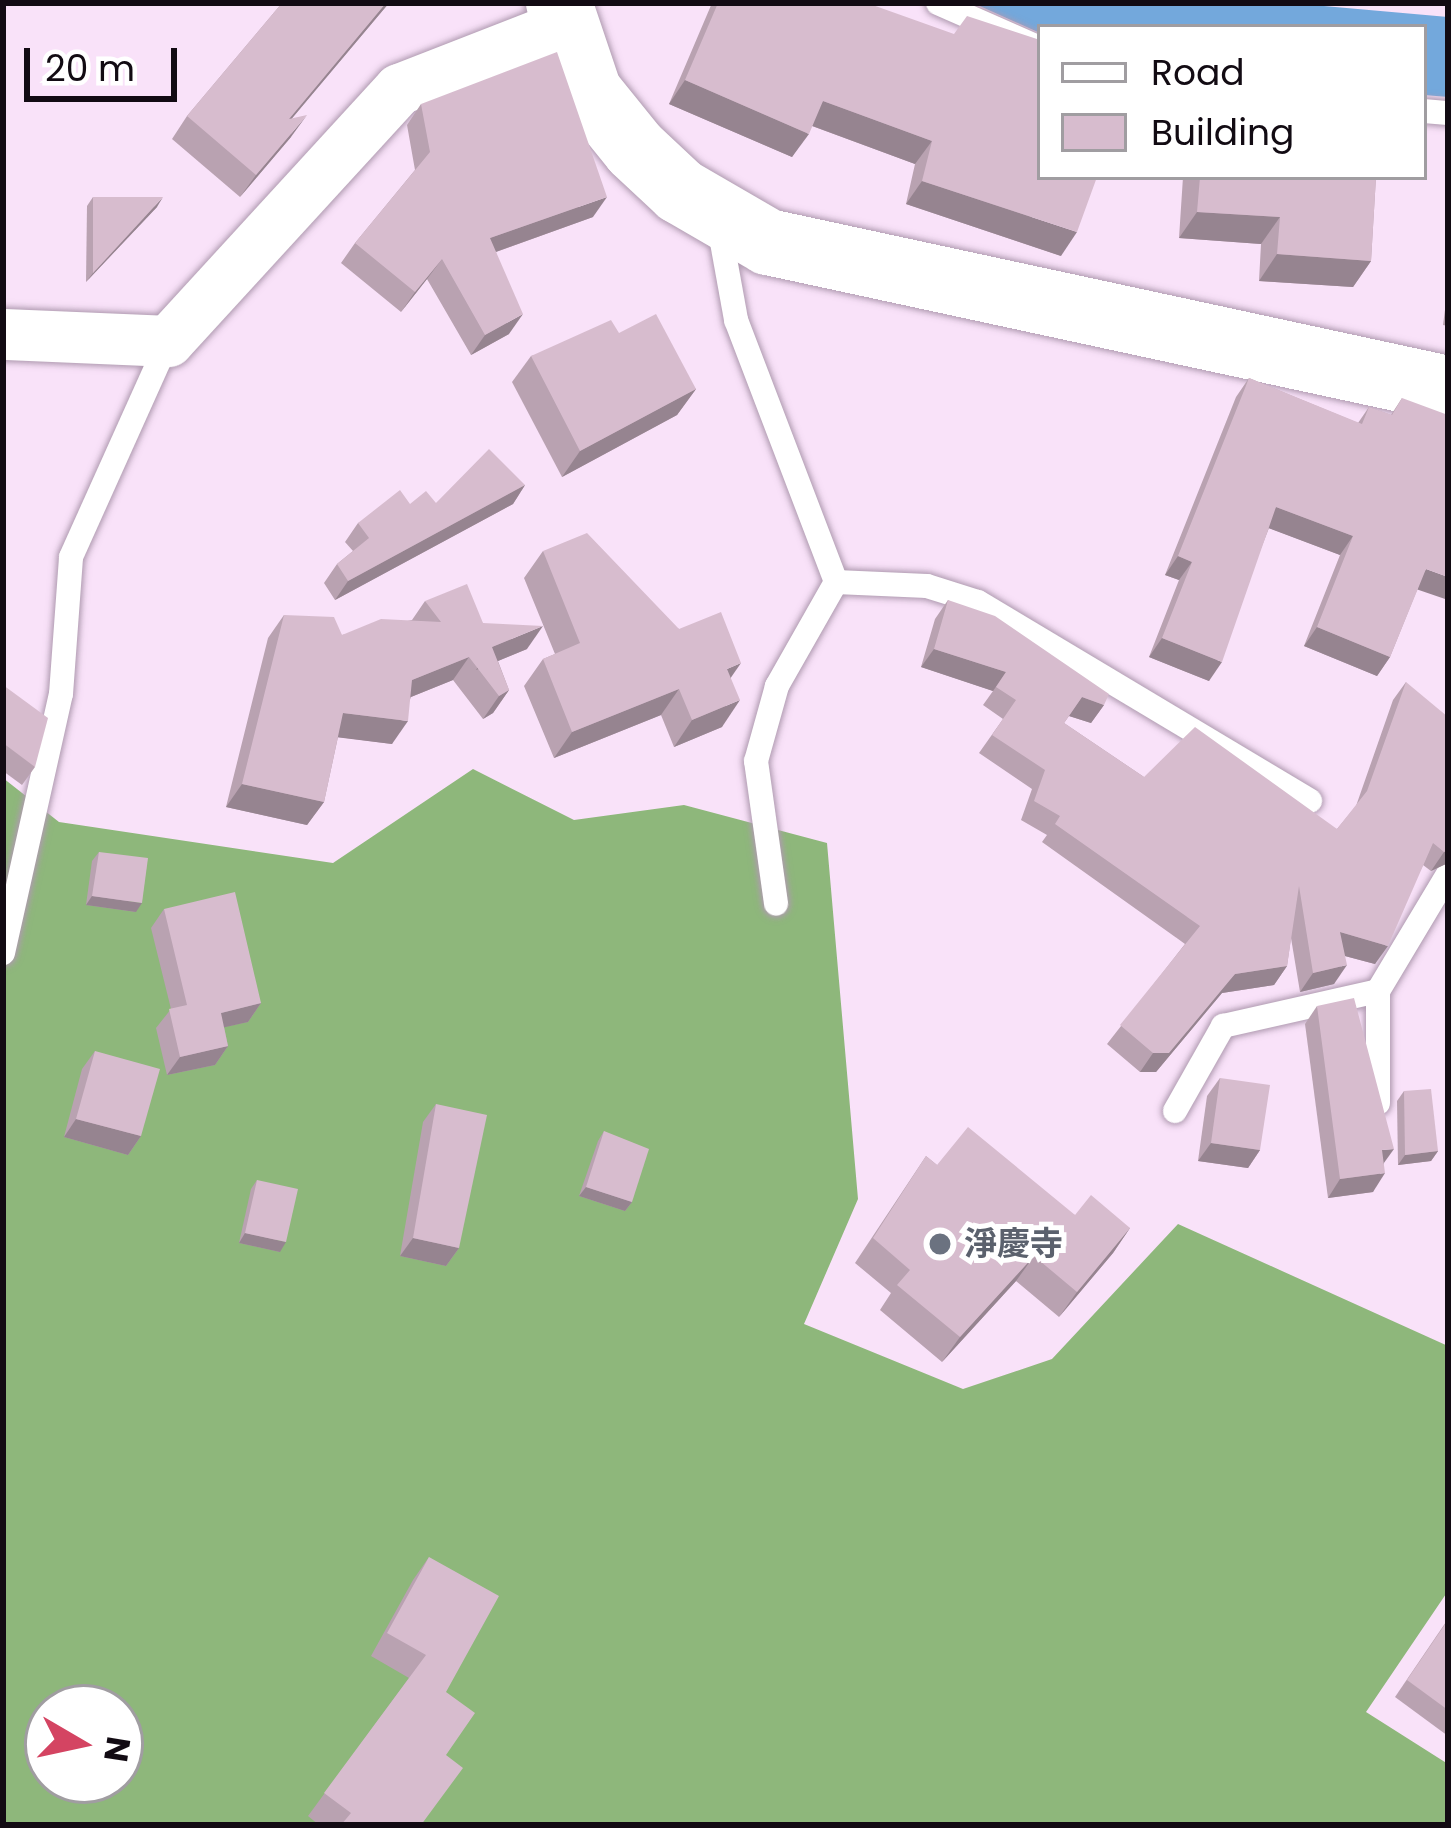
<!DOCTYPE html>
<meta charset="utf-8">
<style>
body{margin:0}
#map{position:relative;width:1451px;height:1828px;overflow:hidden;background:#f9e2f9;font-family:Poppins,"Noto Sans JP",sans-serif}
div>[style]{position:absolute}
.forest>*{inset:0;background:#8eb77b}
.water>*{inset:0;background:#73a8dc}
.roads{filter:drop-shadow(0 0 3px #af9ab0) drop-shadow(0 0 3px #af9ab0)}
.lane>*{height:24px;margin:-12px;padding:0 12px;transform-origin:12px;border-radius:12px;background:#fff}
.street>*{height:51px;margin:-25.5px;padding:0 25.5px;transform-origin:25.5px;border-radius:25.5px;background:#fff}
.secondary>*{height:66px;margin:-33px;padding:0 33px;transform-origin:33px;border-radius:33px;background:#fff}
.wall>*{inset:0;background:#b9a2b1}
.shaded-wall>*{inset:0;background:#968490}
.building>*{inset:0;background:#d7bcce}
.dots>*{width:33px;height:33px;translate:-50% -50%;box-sizing:border-box;border:6px solid #fff;border-radius:50%}
span{translate:-50% -50%;white-space:nowrap;text-align:center;line-height:1.15;-webkit-text-stroke:10px #fff;paint-order:stroke}
.worship-label{font-size:33px;color:#5b616d;font-weight:700}
.left{translate:0 -50%;text-align:left}
.frame{position:absolute;inset:0;border:6px solid #120b13;pointer-events:none}
.legend{position:absolute;left:1037px;top:24px;width:390px;height:156px;box-sizing:border-box;background:#fff;border:3px solid #a09da1;margin:0;padding:15px 21px;list-style:none;font-size:36px;color:#120b13}
.legend li{display:flex;align-items:center;gap:24px;height:60px}
.legend b{width:60px;border:3px solid #a09da1}
.north{position:absolute;left:24px;top:1684px;width:120px;height:120px;box-sizing:border-box;background:#fff;border:3px solid #a09da1;border-radius:50%;rotate:99deg;font-size:33px;font-weight:700;line-height:48px;text-align:center;color:#120b13}
.north::after{content:'';display:block;margin:auto;width:42px;height:54px;background:#d44462;clip-path:polygon(50% 0,100% 100%,50% 72%,0 100%)}
.scale{position:absolute;left:24px;top:48px;width:153px;height:54px;box-sizing:border-box;border:6px solid #120b13;border-top:0;padding-left:15px;font-size:36px;line-height:42px;white-space:nowrap;color:#120b13;-webkit-text-stroke:9px #fff;paint-order:stroke}
</style>
<div id="map">
<div class="forest">
<i style="clip-path:polygon(evenodd,473px 769px,574px 820px,684px 805px,827px 843px,858px 1199px,804px 1324px,963px 1389px,1052px 1359px,1178px 1224px,1448px 1346px,1448px 1591px,1366px 1712px,1448px 1764px,1448px 1825px,3px 1825px,3px 778px,59px 822px,333px 863px,473px 769px,48px 1708px,120px 1708px,120px 1780px,48px 1780px,48px 1708px)"></i>
</div>
<div class="water">
<i style="clip-path:polygon(973px 3px,1290px 3px,1448px 17px,1448px 97px,1424px 95px,1424px 27px,1040px 33px)"></i>
</div>
<div class="roads">
<div class="lane">
<i style="left:938px;top:3px;width:111px;rotate:23.8deg"></i>
<i style="left:1424px;top:111px;width:24px;rotate:5deg"></i>
<i style="left:719px;top:226px;width:96px;rotate:79.7deg"></i>
<i style="left:736px;top:320px;width:280px;rotate:69.1deg"></i>
<i style="left:836px;top:582px;width:120px;rotate:119.6deg"></i>
<i style="left:777px;top:686px;width:78px;rotate:105.6deg"></i>
<i style="left:756px;top:761px;width:144px;rotate:82deg"></i>
<i style="left:836px;top:582px;width:91px;rotate:2.5deg"></i>
<i style="left:927px;top:586px;width:53px;rotate:17.4deg"></i>
<i style="left:978px;top:602px;width:387px;rotate:30.9deg"></i>
<i style="left:3px;top:953px;width:265px;rotate:-77.4deg"></i>
<i style="left:61px;top:694px;width:137px;rotate:-85.8deg"></i>
<i style="left:71px;top:557px;width:237px;rotate:-65.8deg"></i>
<i style="left:1378px;top:1103px;width:112px;rotate:-90deg"></i>
<i style="left:1378px;top:991px;width:136px;rotate:-59.1deg"></i>
<i style="left:1175px;top:1111px;width:98px;rotate:-60.5deg"></i>
<i style="left:1223px;top:1026px;width:159px;rotate:-12.7deg"></i>
</div>
<div class="street">
<i style="left:3px;top:334px;width:165px;rotate:2.4deg"></i>
<i style="left:168px;top:341px;width:342px;rotate:-47.5deg"></i>
<i style="left:399px;top:89px;width:179px;rotate:-21.3deg"></i>
</div>
<div class="secondary">
<i style="left:559px;top:3px;width:94px;rotate:71.4deg"></i>
<i style="left:589px;top:92px;width:73px;rotate:51.1deg"></i>
<i style="left:635px;top:149px;width:62px;rotate:43deg"></i>
<i style="left:680px;top:191px;width:102px;rotate:30.1deg"></i>
<i style="left:768px;top:242px;width:696px;rotate:12.2deg"></i>
</div>
</div>
<div class="wall">
<i style="clip-path:polygon(282px 3px,389px 3px,292px 118px,291px 137px,240px 197px,172px 139px,187px 116px)"></i>
<i style="clip-path:polygon(712px 3px,867px 3px,1061px 256px,906px 204px,915px 164px,812px 126px,792px 157px,669px 104px)"></i>
<i style="clip-path:polygon(421px 104px,593px 217px,496px 252px,509px 334px,471px 355px,427px 279px,401px 312px,341px 263px,355px 243px,415px 170px,407px 125px)"></i>
<i style="clip-path:polygon(1183px 177px,1376px 177px,1371px 261px,1353px 287px,1259px 281px,1261px 244px,1179px 238px)"></i>
<i style="clip-path:polygon(93px 197px,157px 207px,86px 282px,87px 206px)"></i>
<i style="clip-path:polygon(1448px 287px,1448px 326px,1443px 325px)"></i>
<i style="clip-path:polygon(619px 333px,696px 389px,677px 415px,562px 477px,512px 382px,531px 356px)"></i>
<i style="clip-path:polygon(1249px 378px,1358px 423px,1369px 407px,1391px 415px,1402px 398px,1417px 590px,1390px 657px,1377px 676px,1304px 646px,1340px 555px,1269px 528px,1209px 681px,1149px 657px,1179px 580px,1165px 575px,1236px 397px)"></i>
<i style="clip-path:polygon(525px 485px,513px 504px,335px 600px,324px 583px,337px 564px,353px 551px,345px 542px,358px 523px,410px 504px,436px 503px)"></i>
<i style="clip-path:polygon(543px 551px,679px 629px,731px 678px,722px 727px,674px 747px,661px 715px,554px 758px,524px 686px,543px 659px,555px 654px,524px 578px)"></i>
<i style="clip-path:polygon(948px 600px,1104px 705px,1091px 723px,1069px 716px,1064px 723px,1144px 777px,1337px 829px,1356px 806px,1393px 700px,1406px 682px,1448px 863px,1431px 871px,1423px 865px,1375px 964px,1345px 956px,1334px 984px,1300px 992px,1291px 938px,1287px 966px,1274px 985px,1222px 993px,1156px 1072px,1140px 1072px,1107px 1044px,1185px 944px,1042px 842px,1047px 835px,1021px 820px,1032px 789px,979px 753px,1003px 719px,983px 705px,993px 691px,921px 667px,935px 619px)"></i>
<i style="clip-path:polygon(425px 601px,483px 623px,527px 649px,498px 661px,509px 690px,493px 713px,483px 719px,453px 680px,411px 697px,392px 744px,338px 737px,324px 802px,307px 825px,226px 807px,268px 638px,284px 615px,342px 635px,412px 620px)"></i>
<i style="clip-path:polygon(3px 685px,35px 767px,22px 785px,3px 771px)"></i>
<i style="clip-path:polygon(99px 852px,136px 912px,86px 905px,92px 861px)"></i>
<i style="clip-path:polygon(164px 909px,261px 1003px,248px 1022px,224px 1027px,228px 1046px,215px 1065px,167px 1075px,156px 1028px,171px 1009px,151px 928px)"></i>
<i style="clip-path:polygon(1317px 1006px,1384px 1163px,1373px 1192px,1328px 1198px,1305px 1024px)"></i>
<i style="clip-path:polygon(95px 1051px,141px 1136px,128px 1155px,64px 1137px,82px 1069px)"></i>
<i style="clip-path:polygon(1220px 1078px,1260px 1150px,1248px 1168px,1198px 1161px,1207px 1096px)"></i>
<i style="clip-path:polygon(1404px 1091px,1438px 1151px,1431px 1161px,1398px 1165px,1397px 1101px)"></i>
<i style="clip-path:polygon(436px 1104px,459px 1248px,446px 1266px,400px 1256px,423px 1122px)"></i>
<i style="clip-path:polygon(604px 1131px,632px 1202px,625px 1211px,579px 1196px,598px 1141px)"></i>
<i style="clip-path:polygon(926px 1156px,937px 1165px,1075px 1215px,1130px 1228px,1113px 1253px,1059px 1317px,1016px 1281px,942px 1362px,880px 1310px,891px 1293px,855px 1263px)"></i>
<i style="clip-path:polygon(257px 1180px,280px 1252px,239px 1243px,251px 1189px)"></i>
<i style="clip-path:polygon(429px 1557px,446px 1692px,446px 1755px,422px 1825px,319px 1825px,308px 1816px,409px 1678px,371px 1656px,413px 1580px)"></i>
<i style="clip-path:polygon(1448px 1619px,1448px 1736px,1395px 1697px)"></i>
</div>
<div class="shaded-wall">
<i style="clip-path:polygon(386px 3px,389px 3px,273px 141px,289px 119px)"></i>
<i style="clip-path:polygon(685px 80px,809px 134px,792px 157px,669px 104px)"></i>
<i style="clip-path:polygon(823px 101px,932px 141px,915px 164px,807px 124px)"></i>
<i style="clip-path:polygon(307px 115px,291px 137px,240px 197px,256px 175px)"></i>
<i style="clip-path:polygon(922px 181px,1077px 232px,1061px 256px,906px 204px)"></i>
<i style="clip-path:polygon(163px 197px,157px 207px,86px 282px,93px 273px)"></i>
<i style="clip-path:polygon(607px 197px,593px 217px,476px 259px,490px 238px)"></i>
<i style="clip-path:polygon(1197px 212px,1280px 217px,1261px 244px,1179px 238px)"></i>
<i style="clip-path:polygon(1277px 254px,1371px 261px,1353px 287px,1259px 281px)"></i>
<i style="clip-path:polygon(442px 259px,427px 279px,401px 312px,415px 292px)"></i>
<i style="clip-path:polygon(523px 314px,509px 334px,471px 355px,485px 335px)"></i>
<i style="clip-path:polygon(696px 389px,677px 415px,562px 477px,580px 451px)"></i>
<i style="clip-path:polygon(525px 485px,513px 504px,335px 600px,348px 581px)"></i>
<i style="clip-path:polygon(1276px 507px,1353px 536px,1340px 555px,1263px 526px)"></i>
<i style="clip-path:polygon(1178px 556px,1192px 562px,1179px 580px,1165px 575px)"></i>
<i style="clip-path:polygon(1426px 569px,1448px 577px,1448px 600px,1413px 588px)"></i>
<i style="clip-path:polygon(543px 626px,527px 649px,476px 670px,492px 647px)"></i>
<i style="clip-path:polygon(1317px 627px,1390px 657px,1377px 676px,1304px 646px)"></i>
<i style="clip-path:polygon(1162px 638px,1222px 662px,1209px 681px,1149px 657px)"></i>
<i style="clip-path:polygon(934px 649px,1006px 672px,993px 691px,921px 667px)"></i>
<i style="clip-path:polygon(469px 657px,453px 680px,396px 703px,412px 680px)"></i>
<i style="clip-path:polygon(741px 663px,723px 689px,727px 669px)"></i>
<i style="clip-path:polygon(679px 689px,661px 715px,554px 758px,572px 732px)"></i>
<i style="clip-path:polygon(509px 690px,493px 713px,483px 719px,499px 696px)"></i>
<i style="clip-path:polygon(1082px 697px,1104px 705px,1091px 723px,1069px 716px)"></i>
<i style="clip-path:polygon(740px 700px,722px 727px,674px 747px,692px 720px)"></i>
<i style="clip-path:polygon(343px 713px,408px 721px,392px 744px,327px 736px)"></i>
<i style="clip-path:polygon(242px 784px,324px 802px,307px 825px,226px 807px)"></i>
<i style="clip-path:polygon(1448px 850px,1448px 863px,1431px 871px,1444px 852px)"></i>
<i style="clip-path:polygon(92px 896px,142px 903px,136px 912px,86px 905px)"></i>
<i style="clip-path:polygon(1340px 932px,1388px 946px,1375px 964px,1326px 951px)"></i>
<i style="clip-path:polygon(1347px 965px,1334px 984px,1300px 992px,1313px 973px)"></i>
<i style="clip-path:polygon(1287px 966px,1274px 985px,1222px 993px,1156px 1072px,1140px 1072px,1153px 1053px,1235px 974px)"></i>
<i style="clip-path:polygon(261px 1003px,248px 1022px,208px 1031px,221px 1013px)"></i>
<i style="clip-path:polygon(228px 1046px,215px 1065px,167px 1075px,180px 1057px)"></i>
<i style="clip-path:polygon(76px 1119px,141px 1136px,128px 1155px,64px 1137px)"></i>
<i style="clip-path:polygon(1211px 1143px,1260px 1150px,1248px 1168px,1198px 1161px)"></i>
<i style="clip-path:polygon(1394px 1149px,1381px 1167px,1382px 1150px)"></i>
<i style="clip-path:polygon(1438px 1151px,1431px 1161px,1398px 1165px,1405px 1155px)"></i>
<i style="clip-path:polygon(1385px 1173px,1373px 1192px,1328px 1198px,1340px 1179px)"></i>
<i style="clip-path:polygon(586px 1187px,632px 1202px,625px 1211px,579px 1196px)"></i>
<i style="clip-path:polygon(1130px 1228px,1113px 1253px,1059px 1317px,1077px 1292px)"></i>
<i style="clip-path:polygon(245px 1233px,286px 1242px,280px 1252px,239px 1243px)"></i>
<i style="clip-path:polygon(413px 1238px,459px 1248px,446px 1266px,400px 1256px)"></i>
<i style="clip-path:polygon(1034px 1256px,1016px 1281px,942px 1362px,960px 1337px)"></i>
</div>
<div class="building">
<i style="clip-path:polygon(282px 3px,386px 3px,289px 119px,307px 115px,256px 175px,187px 116px)"></i>
<i style="clip-path:polygon(718px 3px,867px 3px,954px 34px,967px 16px,1040px 40px,1040px 177px,1097px 177px,1077px 232px,922px 181px,932px 141px,823px 101px,809px 134px,685px 80px)"></i>
<i style="clip-path:polygon(557px 52px,607px 197px,490px 238px,523px 314px,485px 335px,442px 259px,415px 292px,355px 243px,430px 152px,421px 104px)"></i>
<i style="clip-path:polygon(1200px 177px,1376px 177px,1371px 261px,1277px 254px,1280px 217px,1197px 212px)"></i>
<i style="clip-path:polygon(93px 197px,163px 197px,93px 273px)"></i>
<i style="clip-path:polygon(656px 314px,696px 389px,580px 451px,531px 356px,611px 320px,619px 333px)"></i>
<i style="clip-path:polygon(1249px 378px,1362px 424px,1369px 407px,1392px 415px,1402px 398px,1448px 415px,1448px 577px,1426px 569px,1390px 657px,1317px 627px,1353px 536px,1276px 507px,1222px 662px,1162px 638px,1192px 562px,1178px 556px)"></i>
<i style="clip-path:polygon(489px 449px,525px 485px,348px 581px,337px 564px,369px 538px,358px 523px,400px 490px,410px 504px,426px 491px,436px 503px)"></i>
<i style="clip-path:polygon(587px 533px,679px 629px,721px 612px,741px 663px,727px 669px,740px 700px,692px 720px,679px 689px,572px 732px,543px 659px,580px 643px,543px 551px)"></i>
<i style="clip-path:polygon(467px 584px,483px 623px,543px 626px,492px 647px,509px 690px,499px 696px,469px 657px,412px 680px,408px 721px,343px 713px,324px 802px,242px 784px,284px 615px,334px 617px,342px 635px,381px 619px,441px 622px,425px 601px)"></i>
<i style="clip-path:polygon(948px 600px,995px 616px,1109px 694px,1104px 705px,1082px 697px,1064px 723px,1144px 777px,1195px 727px,1337px 829px,1367px 791px,1406px 682px,1448px 717px,1448px 850px,1444px 852px,1433px 843px,1388px 946px,1340px 932px,1347px 965px,1313px 973px,1299px 886px,1287px 966px,1235px 974px,1169px 1053px,1153px 1053px,1120px 1025px,1200px 926px,1055px 824px,1060px 816px,1034px 801px,1045px 770px,992px 735px,1016px 700px,996px 687px,1006px 672px,934px 649px)"></i>
<i style="clip-path:polygon(3px 685px,48px 718px,35px 767px,3px 743px)"></i>
<i style="clip-path:polygon(99px 852px,148px 858px,142px 903px,92px 896px)"></i>
<i style="clip-path:polygon(235px 892px,261px 1003px,221px 1013px,228px 1046px,180px 1057px,169px 1009px,187px 1005px,164px 909px)"></i>
<i style="clip-path:polygon(1354px 998px,1394px 1149px,1382px 1150px,1385px 1173px,1340px 1179px,1317px 1006px)"></i>
<i style="clip-path:polygon(95px 1051px,160px 1069px,141px 1136px,76px 1119px)"></i>
<i style="clip-path:polygon(1220px 1078px,1270px 1085px,1260px 1150px,1211px 1143px)"></i>
<i style="clip-path:polygon(1431px 1089px,1438px 1151px,1405px 1155px,1404px 1091px)"></i>
<i style="clip-path:polygon(436px 1104px,487px 1115px,459px 1248px,413px 1238px)"></i>
<i style="clip-path:polygon(968px 1127px,1075px 1215px,1091px 1195px,1130px 1228px,1077px 1292px,1034px 1256px,960px 1337px,897px 1285px,910px 1270px,873px 1238px,926px 1156px,937px 1165px)"></i>
<i style="clip-path:polygon(604px 1131px,649px 1149px,632px 1202px,586px 1187px)"></i>
<i style="clip-path:polygon(257px 1180px,298px 1189px,286px 1242px,245px 1233px)"></i>
<i style="clip-path:polygon(429px 1557px,499px 1596px,446px 1692px,475px 1713px,446px 1755px,463px 1768px,421px 1825px,341px 1825px,351px 1813px,324px 1793px,426px 1655px,387px 1633px)"></i>
<i style="clip-path:polygon(1448px 1620px,1448px 1710px,1407px 1680px)"></i>
</div>
<div class="dots">
<i style="left:940px;top:1244px;background:#6b7280"></i>
</div>
<div class="worship-label">
<span class="left" style="left:964px;top:1244px">淨慶寺</span>
</div>
<div class="frame"></div>
<ul class="legend">
<li><b style="height:15px;background:#fff"></b>Road</li>
<li><b style="height:33px;background:#d7bcce"></b>Building</li>
</ul>
<div class="north">N</div>
<div class="scale">20 m</div>
</div>
